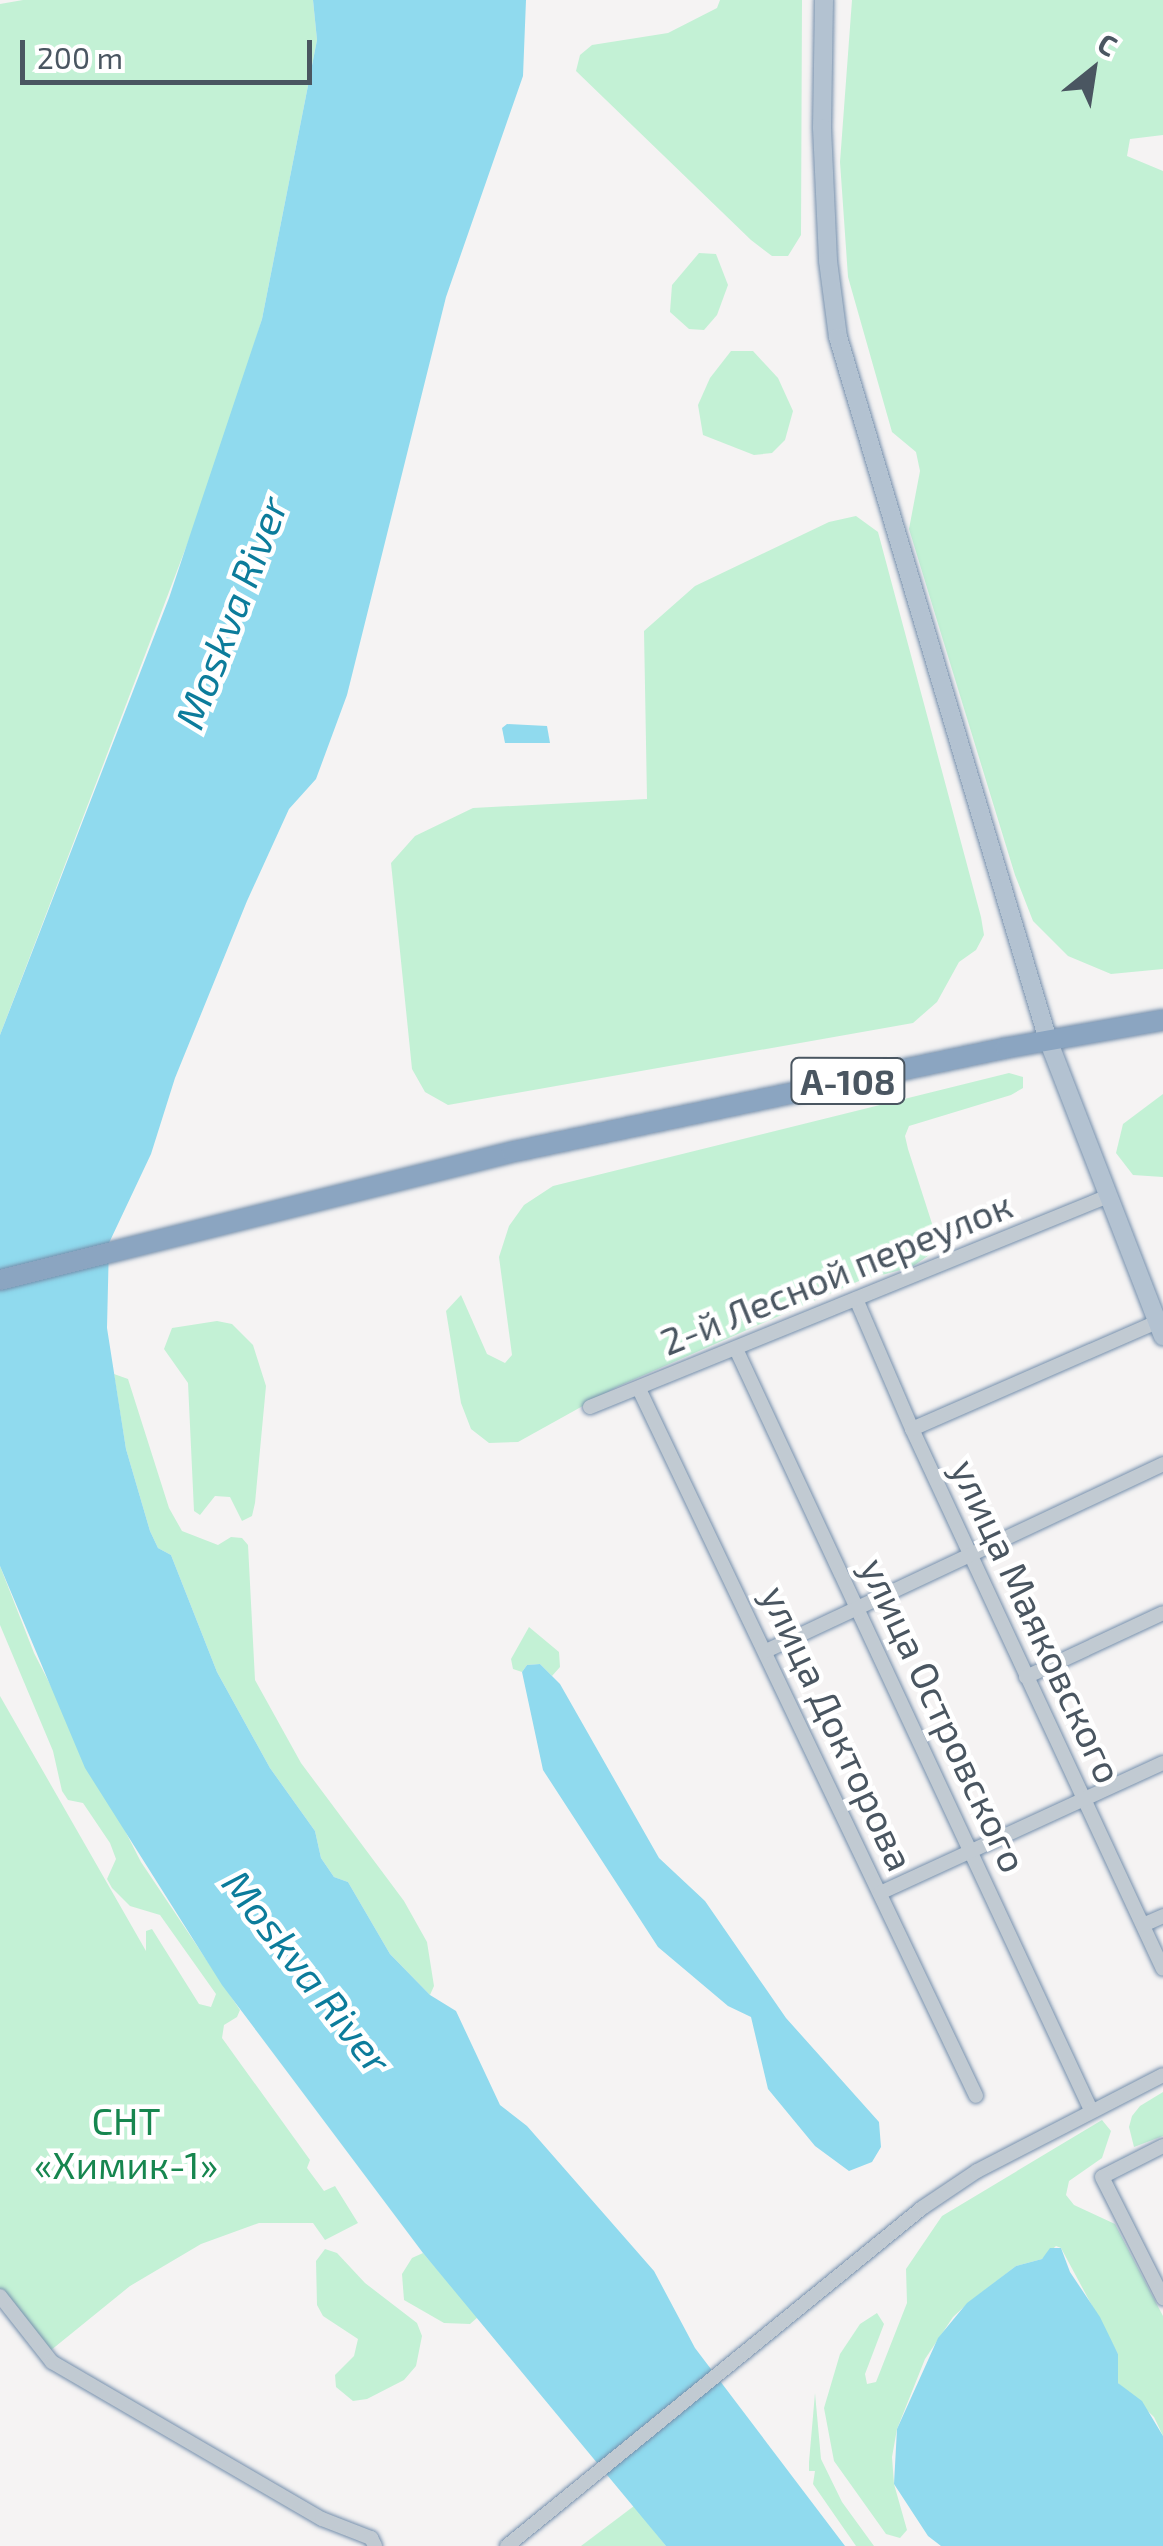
<!DOCTYPE html>
<meta charset="utf-8">
<style>
body{margin:0}
#map{position:relative;width:1163px;height:2546px;overflow:hidden;background:#f5f3f3;font-family:"Exo 2",sans-serif}
div>[style]{position:absolute}
.green>*{inset:0;background:#c3f1d5}
.water>*{inset:0;background:#90daee}
.roads{filter:drop-shadow(0 0 2px #7690ad) drop-shadow(0 0 2px #7690ad)}
.minor>*{height:14px;margin:-7px;padding:0 7px;transform-origin:7px;border-radius:7px;background:#c1cad2}
.major>*{height:18px;margin:-9px;padding:0 9px;transform-origin:9px;border-radius:9px;background:#b3c2d1}
.highway>*{height:20px;margin:-10px;padding:0 10px;transform-origin:10px;border-radius:10px;background:#8ba5c1}
span{translate:-50% -50%;white-space:nowrap;text-align:center;line-height:1.15;-webkit-text-stroke:9px #fff;paint-order:stroke}
.shield-label span{padding:2px 8px;background:#fff;border:2px solid;border-radius:8px;-webkit-text-stroke-width:0}
.shield-label{font-size:35px;color:#4a5661;font-weight:700}
.street-label{font-size:38px;color:#4a5661}
.park-label{font-size:38px;color:#17864f}
.water-label{font-size:40px;color:#0c7c9b;font-style:italic}
.north{position:absolute;left:1043px;top:20px;width:100px;height:100px;-webkit-text-stroke:8px #fff;paint-order:stroke;rotate:30deg;font-size:28px;font-weight:700;line-height:40px;text-align:center;color:#4a5661}
.north::after{content:'';display:block;margin:auto;width:35px;height:45px;background:#4a5661;clip-path:polygon(50% 0,100% 100%,50% 72%,0 100%)}
.scale{position:absolute;left:20px;top:40px;width:292px;height:45px;box-sizing:border-box;border:5px solid #4a5661;border-top:0;padding-left:12px;font-size:30px;line-height:35px;white-space:nowrap;color:#4a5661;-webkit-text-stroke:8px #fff;paint-order:stroke}
</style>
<div id="map">
<div class="green">
<i style="clip-path:polygon(23px 0,313px 0,317px 40px,262px 319px,217px 466px,0 1035px,0 4px)"></i>
<i style="clip-path:polygon(720px 0,802px 0,801px 235px,788px 256px,772px 256px,751px 240px,576px 71px,580px 55px,592px 45px,668px 33px,717px 8px)"></i>
<i style="clip-path:polygon(852px 0,1163px 0,1163px 135px,1130px 139px,1127px 156px,1163px 171px,1163px 969px,1111px 974px,1068px 956px,1033px 921px,1015px 875px,909px 529px,920px 471px,916px 452px,892px 432px,848px 277px,840px 162px)"></i>
<i style="clip-path:polygon(699px 253px,716px 254px,728px 285px,717px 315px,704px 330px,689px 329px,670px 312px,672px 285px)"></i>
<i style="clip-path:polygon(731px 351px,753px 351px,778px 378px,793px 411px,785px 440px,772px 453px,754px 455px,703px 435px,698px 405px,710px 378px)"></i>
<i style="clip-path:polygon(856px 516px,878px 532px,981px 917px,984px 935px,976px 950px,959px 962px,937px 1002px,913px 1023px,448px 1105px,425px 1092px,412px 1069px,391px 863px,415px 836px,473px 808px,647px 799px,644px 631px,695px 586px,829px 522px)"></i>
<i style="clip-path:polygon(1009px 1073px,1023px 1077px,1023px 1088px,1011px 1095px,909px 1126px,905px 1136px,908px 1149px,936px 1236px,932px 1253px,912px 1267px,859px 1281px,617px 1387px,518px 1442px,489px 1443px,471px 1429px,461px 1403px,446px 1311px,461px 1295px,487px 1354px,505px 1363px,512px 1355px,499px 1257px,509px 1226px,524px 1205px,553px 1186px)"></i>
<i style="clip-path:polygon(1163px 1094px,1163px 1177px,1133px 1175px,1116px 1153px,1123px 1124px)"></i>
<i style="clip-path:polygon(217px 1321px,232px 1324px,253px 1345px,266px 1386px,255px 1503px,252px 1516px,242px 1521px,230px 1497px,215px 1496px,200px 1515px,194px 1511px,188px 1383px,164px 1349px,172px 1328px)"></i>
<i style="clip-path:polygon(114px 1374px,128px 1379px,169px 1508px,182px 1531px,218px 1545px,231px 1537px,242px 1538px,248px 1545px,255px 1680px,301px 1763px,404px 1901px,427px 1942px,434px 1986px,430px 1995px,390px 1954px,348px 1882px,334px 1877px,321px 1858px,315px 1831px,270px 1768px,217px 1672px,171px 1555px,158px 1548px,150px 1531px,126px 1449px)"></i>
<i style="clip-path:polygon(0 1566px,34px 1653px,141px 1862px,240px 2010px,237px 2017px,224px 2025px,222px 2038px,310px 2160px,307px 2168px,324px 2191px,335px 2186px,358px 2223px,325px 2240px,313px 2223px,259px 2223px,201px 2244px,130px 2286px,45px 2355px,0 2304px,0 1696px,146px 1951px,146px 1931px,152px 1929px,199px 2004px,211px 2007px,216px 1994px,160px 1915px,130px 1906px,112px 1888px,107px 1879px,116px 1859px,110px 1843px,83px 1803px,68px 1800px,62px 1791px,53px 1751px,0 1625px)"></i>
<i style="clip-path:polygon(529px 1627px,559px 1652px,560px 1667px,552px 1676px,540px 1664px,527px 1665px,522px 1672px,513px 1669px,511px 1659px)"></i>
<i style="clip-path:polygon(1163px 2092px,1163px 2136px,1134px 2147px,1129px 2127px,1132px 2116px,1140px 2106px)"></i>
<i style="clip-path:polygon(1102px 2120px,1111px 2131px,1102px 2158px,1069px 2181px,1066px 2195px,1074px 2205px,1115px 2224px,1163px 2316px,1163px 2436px,1154px 2417px,1118px 2383px,1118px 2354px,1061px 2248px,1056px 2246px,1042px 2259px,1016px 2266px,967px 2304px,953px 2317px,925px 2359px,897px 2429px,892px 2457px,894px 2484px,907px 2530px,900px 2538px,886px 2534px,834px 2461px,824px 2408px,840px 2354px,860px 2324px,877px 2313px,884px 2324px,865px 2374px,867px 2384px,876px 2382px,907px 2303px,906px 2269px,942px 2216px)"></i>
<i style="clip-path:polygon(325px 2249px,337px 2253px,365px 2283px,417px 2323px,422px 2336px,416px 2366px,404px 2380px,367px 2399px,353px 2401px,336px 2387px,335px 2375px,354px 2356px,358px 2339px,323px 2316px,317px 2305px,316px 2261px)"></i>
<i style="clip-path:polygon(423px 2253px,478px 2317px,470px 2324px,444px 2323px,404px 2300px,402px 2274px,412px 2258px)"></i>
<i style="clip-path:polygon(815px 2393px,821px 2459px,842px 2502px,874px 2546px,856px 2546px,813px 2484px,815px 2471px,809px 2471px,809px 2462px)"></i>
<i style="clip-path:polygon(634px 2506px,666px 2546px,581px 2546px)"></i>
</div>
<div class="water">
<i style="clip-path:polygon(313px 0,526px 0,523px 76px,446px 297px,347px 695px,316px 779px,289px 809px,247px 901px,175px 1078px,151px 1154px,109px 1243px,107px 1328px,126px 1449px,150px 1531px,158px 1548px,171px 1555px,217px 1672px,270px 1768px,315px 1831px,321px 1858px,334px 1877px,348px 1882px,390px 1954px,430px 1995px,456px 2011px,500px 2105px,527px 2126px,654px 2271px,695px 2348px,845px 2546px,666px 2546px,423px 2253px,222px 1985px,85px 1768px,0 1566px,0 1035px,169px 598px,262px 319px,317px 40px)"></i>
<i style="clip-path:polygon(507px 724px,547px 726px,550px 743px,505px 743px,502px 728px)"></i>
<i style="clip-path:polygon(540px 1664px,560px 1684px,659px 1858px,705px 1901px,786px 2018px,879px 2122px,881px 2147px,872px 2162px,849px 2171px,815px 2146px,768px 2089px,751px 2017px,728px 2006px,658px 1947px,543px 1770px,522px 1672px,527px 1665px)"></i>
<i style="clip-path:polygon(1050px 2248px,1061px 2248px,1070px 2272px,1100px 2317px,1118px 2354px,1118px 2383px,1142px 2401px,1163px 2436px,1163px 2546px,941px 2546px,928px 2536px,894px 2484px,897px 2429px,938px 2338px,967px 2303px,1016px 2266px,1042px 2259px)"></i>
</div>
<div class="roads">
<div class="minor">
<i style="left:856px;top:1299px;width:142px;rotate:66.7deg"></i>
<i style="left:912px;top:1429px;width:595px;rotate:65.07deg"></i>
<i style="left:736px;top:1349px;width:840px;rotate:64.99deg"></i>
<i style="left:639px;top:1389px;width:783px;rotate:64.51deg"></i>
<i style="left:590px;top:1407px;width:557px;rotate:-22.15deg"></i>
<i style="left:912px;top:1429px;width:267px;rotate:-23.6deg"></i>
<i style="left:766px;top:1651px;width:439px;rotate:-25.2deg"></i>
<i style="left:1026px;top:1677px;width:151px;rotate:-25deg"></i>
<i style="left:880px;top:1893px;width:311px;rotate:-24.7deg"></i>
<i style="left:1143px;top:1925px;width:22px;rotate:-24deg"></i>
<i style="left:1163px;top:2146px;width:68px;rotate:153.1deg"></i>
<i style="left:1102px;top:2177px;width:136px;rotate:63.2deg"></i>
<i style="left:0;top:2296px;width:84px;rotate:51.8deg"></i>
<i style="left:52px;top:2362px;width:312px;rotate:30.2deg"></i>
<i style="left:322px;top:2519px;width:53px;rotate:21.2deg"></i>
<i style="left:371px;top:2538px;width:9px;rotate:63deg"></i>
<i style="left:507px;top:2546px;width:535px;rotate:-39.16deg"></i>
<i style="left:922px;top:2208px;width:66px;rotate:-33.9deg"></i>
<i style="left:977px;top:2171px;width:209px;rotate:-27.3deg"></i>
</div>
<div class="major">
<i style="left:824px;top:0;width:128px;rotate:90.9deg"></i>
<i style="left:822px;top:128px;width:133px;rotate:87.4deg"></i>
<i style="left:828px;top:261px;width:77px;rotate:82.5deg"></i>
<i style="left:838px;top:337px;width:734px;rotate:73.37deg"></i>
<i style="left:1048px;top:1040px;width:318px;rotate:68.8deg"></i>
</div>
<div class="highway">
<i style="left:0;top:1280px;width:528px;rotate:-14.04deg"></i>
<i style="left:512px;top:1152px;width:505px;rotate:-11.89deg"></i>
<i style="left:1006px;top:1048px;width:159px;rotate:-10.1deg"></i>
</div>
</div>
<div class="shield-label">
<span style="left:848px;top:1081px">А-108</span>
</div>
<div class="street-label">
<span style="left:836px;top:1273px;rotate:-22deg">2-й Лесной переулок</span>
<span style="left:1037px;top:1621px;rotate:65deg">улица Маяковского</span>
<span style="left:944px;top:1715px;rotate:65deg">улица Островского</span>
<span style="left:838px;top:1728px;rotate:65deg">улица Докторова</span>
</div>
<div class="park-label">
<span style="left:126px;top:2143px">СНТ<br>«Химик-1»</span>
</div>
<div class="water-label">
<span style="left:230px;top:612px;rotate:-69deg">Moskva River</span>
<span style="left:308px;top:1971px;rotate:52deg">Moskva River</span>
</div>
<div class="north">С</div>
<div class="scale">200 m</div>
</div>
